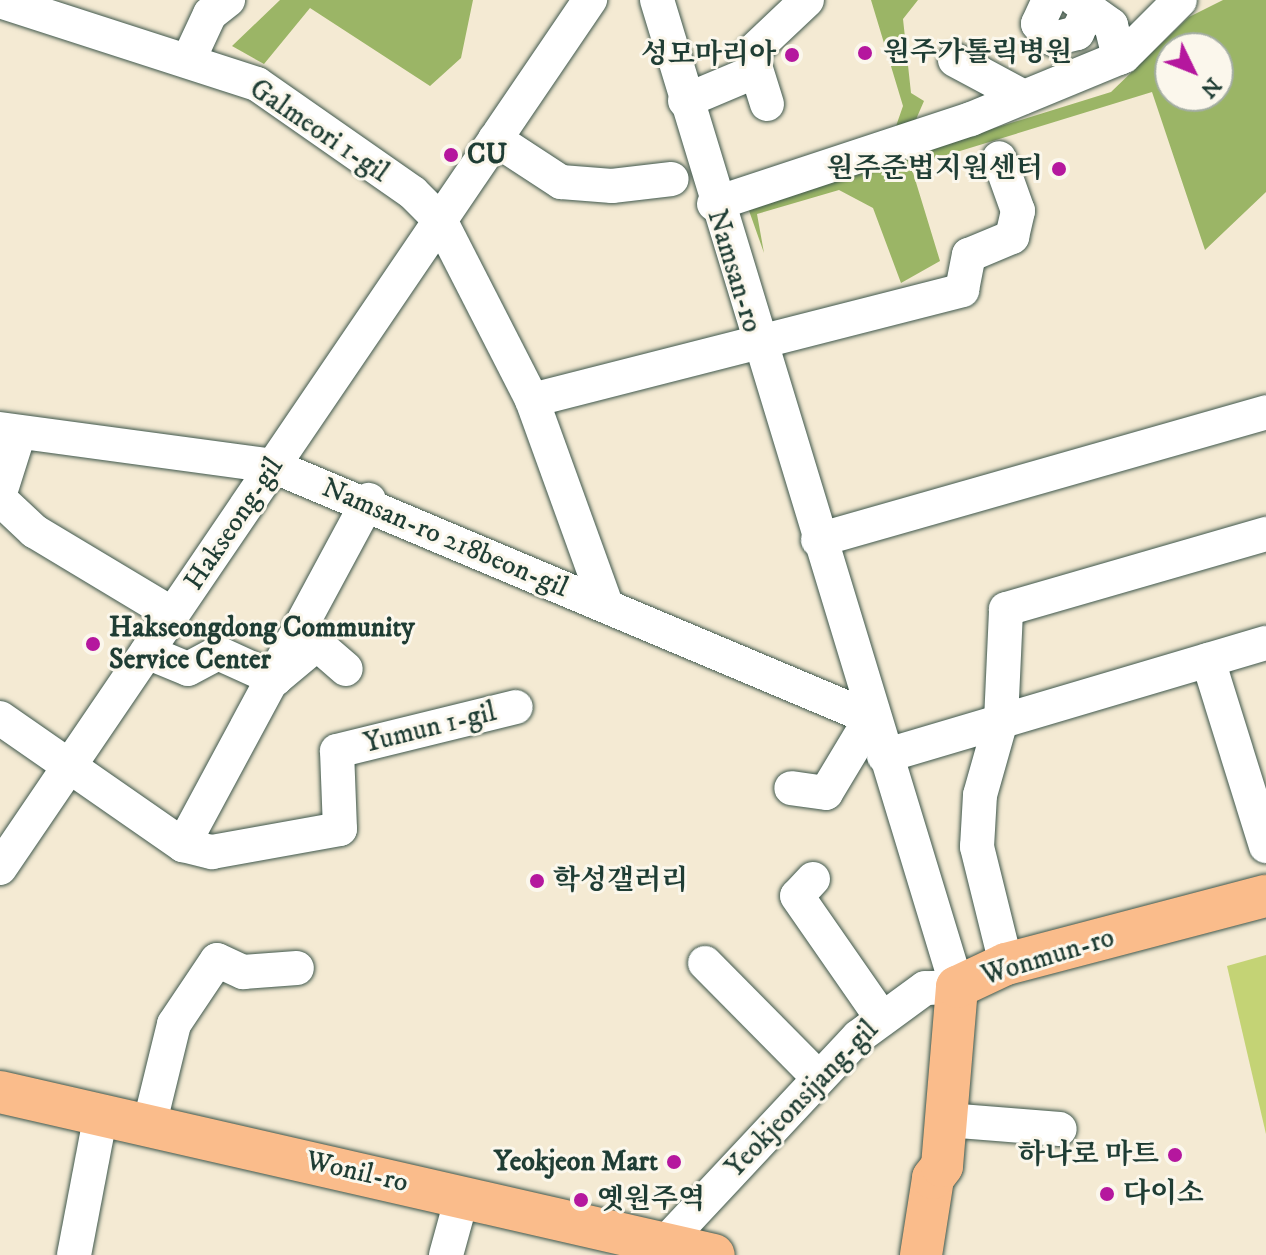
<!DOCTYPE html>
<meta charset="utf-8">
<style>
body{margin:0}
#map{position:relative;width:1266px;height:1255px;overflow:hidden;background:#f4ead3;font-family:"IM FELL DW Pica","Noto Serif KR",serif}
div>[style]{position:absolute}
.green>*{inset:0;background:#c4d375}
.forest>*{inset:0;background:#9bb566}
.roads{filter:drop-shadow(0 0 2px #3f574c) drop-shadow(0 0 2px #3f574c)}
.minor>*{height:34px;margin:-17px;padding:0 17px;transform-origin:17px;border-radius:17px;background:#fff}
.major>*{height:42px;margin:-21px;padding:0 21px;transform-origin:21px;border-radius:21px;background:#fabc8b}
.dots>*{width:22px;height:22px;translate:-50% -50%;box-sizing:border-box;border:4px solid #fbf7ec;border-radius:50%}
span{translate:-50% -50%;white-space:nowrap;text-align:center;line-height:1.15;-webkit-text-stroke:6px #fbf7ec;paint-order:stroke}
.poi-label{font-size:28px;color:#1f3d34;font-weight:700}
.left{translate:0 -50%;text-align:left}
.right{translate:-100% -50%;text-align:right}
.street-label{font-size:28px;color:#1f3d34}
.north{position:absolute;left:1154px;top:32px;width:80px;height:80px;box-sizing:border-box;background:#fbf7ec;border:2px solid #a3ada2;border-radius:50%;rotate:133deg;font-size:22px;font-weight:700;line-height:32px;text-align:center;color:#1f3d34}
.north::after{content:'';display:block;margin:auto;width:28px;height:36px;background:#b5179e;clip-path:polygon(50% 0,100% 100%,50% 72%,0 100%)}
</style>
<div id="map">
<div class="green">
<i style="clip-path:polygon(1266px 955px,1266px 1134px,1227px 966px)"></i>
</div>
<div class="forest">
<i style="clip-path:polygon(280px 0,473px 0,461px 58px,430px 86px,310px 8px,264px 64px,232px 46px)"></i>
<i style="clip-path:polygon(871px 0,918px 0,903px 19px,911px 93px,924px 101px,914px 124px,895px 129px,903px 106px)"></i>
<i style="clip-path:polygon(evenodd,1223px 0,1266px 0,1266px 192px,1205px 250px,1152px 92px,911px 166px,940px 261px,901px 283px,873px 208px,839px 190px,757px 214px,764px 253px,747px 205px,1111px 92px,1189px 17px,1223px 0,1170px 48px,1218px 48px,1218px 96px,1170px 96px,1170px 48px)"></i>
</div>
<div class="roads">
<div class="minor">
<i style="left:657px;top:0;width:1032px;rotate:73.09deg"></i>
<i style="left:957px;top:987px;width:32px;rotate:178deg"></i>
<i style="left:925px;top:988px;width:83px;rotate:143.8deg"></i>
<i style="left:858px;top:1037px;width:282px;rotate:133.1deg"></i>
<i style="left:1049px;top:0;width:26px;rotate:115deg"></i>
<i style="left:1038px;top:24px;width:21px;rotate:45deg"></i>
<i style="left:1053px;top:39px;width:25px;rotate:-14deg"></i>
<i style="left:1077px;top:33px;width:28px;rotate:-63deg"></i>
<i style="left:1076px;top:0;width:43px;rotate:35.5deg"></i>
<i style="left:1111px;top:25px;width:34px;rotate:76deg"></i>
<i style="left:0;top:1px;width:270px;rotate:17.9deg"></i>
<i style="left:257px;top:84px;width:190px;rotate:34.9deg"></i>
<i style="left:413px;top:193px;width:38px;rotate:45deg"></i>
<i style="left:440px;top:220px;width:202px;rotate:62.9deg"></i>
<i style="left:532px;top:400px;width:217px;rotate:70.1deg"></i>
<i style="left:189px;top:59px;width:50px;rotate:-65deg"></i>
<i style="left:210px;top:14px;width:23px;rotate:-38deg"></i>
<i style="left:955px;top:60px;width:78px;rotate:28.2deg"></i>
<i style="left:685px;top:101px;width:77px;rotate:-22.9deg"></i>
<i style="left:767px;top:104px;width:53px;rotate:-107.4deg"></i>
<i style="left:751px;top:53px;width:77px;rotate:-43.4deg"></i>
<i style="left:495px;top:139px;width:79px;rotate:33.1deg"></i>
<i style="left:561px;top:182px;width:51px;rotate:4.5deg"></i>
<i style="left:612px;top:186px;width:60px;rotate:-6.7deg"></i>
<i style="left:714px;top:204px;width:271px;rotate:-18.3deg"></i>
<i style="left:971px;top:119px;width:165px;rotate:-22.4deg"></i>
<i style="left:1124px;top:56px;width:79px;rotate:-45deg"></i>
<i style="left:532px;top:400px;width:444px;rotate:-14.3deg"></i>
<i style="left:962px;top:290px;width:36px;rotate:-79deg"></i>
<i style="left:969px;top:255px;width:47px;rotate:-22.7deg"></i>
<i style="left:1012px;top:237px;width:27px;rotate:-77deg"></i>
<i style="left:1018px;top:211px;width:56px;rotate:-109.7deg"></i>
<i style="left:0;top:429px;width:275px;rotate:7.7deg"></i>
<i style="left:273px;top:466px;width:649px;rotate:22.85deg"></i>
<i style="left:871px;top:718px;width:87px;rotate:121deg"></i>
<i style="left:826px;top:793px;width:35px;rotate:-172deg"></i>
<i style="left:0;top:493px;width:63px;rotate:-72.4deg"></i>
<i style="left:0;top:499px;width:47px;rotate:43.3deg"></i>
<i style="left:34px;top:531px;width:161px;rotate:31deg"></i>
<i style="left:818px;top:540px;width:466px;rotate:-15.9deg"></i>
<i style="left:147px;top:652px;width:44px;rotate:22.5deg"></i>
<i style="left:188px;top:669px;width:34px;rotate:-28deg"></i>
<i style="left:218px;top:653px;width:63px;rotate:24.5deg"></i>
<i style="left:275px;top:679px;width:55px;rotate:-39.8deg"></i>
<i style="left:317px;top:644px;width:38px;rotate:41deg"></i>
<i style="left:1208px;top:660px;width:195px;rotate:72.7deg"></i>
<i style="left:0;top:718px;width:223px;rotate:34.8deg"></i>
<i style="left:183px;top:845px;width:30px;rotate:14deg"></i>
<i style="left:212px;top:852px;width:130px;rotate:-10.2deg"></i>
<i style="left:340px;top:829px;width:78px;rotate:-92.2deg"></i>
<i style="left:337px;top:751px;width:184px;rotate:-13.8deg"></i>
<i style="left:884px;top:756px;width:398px;rotate:-16.5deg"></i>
<i style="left:183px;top:845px;width:392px;rotate:-61.7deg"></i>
<i style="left:0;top:868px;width:1050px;rotate:-55.8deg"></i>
<i style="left:813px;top:879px;width:23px;rotate:133deg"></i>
<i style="left:797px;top:896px;width:147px;rotate:55.2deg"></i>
<i style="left:705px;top:963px;width:159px;rotate:45.3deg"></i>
<i style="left:1006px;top:964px;width:121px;rotate:-103.9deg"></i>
<i style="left:977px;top:847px;width:52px;rotate:-86.7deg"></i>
<i style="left:980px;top:795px;width:77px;rotate:-74.2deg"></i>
<i style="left:1001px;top:721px;width:112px;rotate:-87.4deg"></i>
<i style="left:1006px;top:609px;width:271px;rotate:-16.1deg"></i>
<i style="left:947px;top:1120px;width:113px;rotate:4.6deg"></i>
<i style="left:149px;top:1126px;width:105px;rotate:-76.2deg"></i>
<i style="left:174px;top:1024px;width:77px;rotate:-56.1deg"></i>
<i style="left:217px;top:960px;width:29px;rotate:25deg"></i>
<i style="left:243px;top:972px;width:54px;rotate:-4.2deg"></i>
<i style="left:74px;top:1255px;width:144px;rotate:-79.2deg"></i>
<i style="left:446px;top:1255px;width:60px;rotate:-74.6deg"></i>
</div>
<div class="major">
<i style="left:0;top:1092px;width:732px;rotate:12.86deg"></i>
<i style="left:921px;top:1255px;width:78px;rotate:-81.1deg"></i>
<i style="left:933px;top:1178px;width:15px;rotate:-53deg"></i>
<i style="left:942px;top:1166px;width:180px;rotate:-85.2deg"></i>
<i style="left:957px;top:987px;width:54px;rotate:-25.1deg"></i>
<i style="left:1006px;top:964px;width:269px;rotate:-14.7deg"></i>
</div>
</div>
<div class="dots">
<i style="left:865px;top:53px;background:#b5179e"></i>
<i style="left:792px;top:55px;background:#b5179e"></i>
<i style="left:451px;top:155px;background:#b5179e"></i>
<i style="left:1059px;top:169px;background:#b5179e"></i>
<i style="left:93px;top:644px;background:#b5179e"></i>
<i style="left:537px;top:881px;background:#b5179e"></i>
<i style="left:1175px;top:1155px;background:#b5179e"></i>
<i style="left:674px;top:1162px;background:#b5179e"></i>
<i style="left:1107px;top:1194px;background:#b5179e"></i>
<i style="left:581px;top:1200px;background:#b5179e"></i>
</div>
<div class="poi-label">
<span class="left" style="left:883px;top:53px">원주가톨릭병원</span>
<span class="right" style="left:776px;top:55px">성모마리아</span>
<span class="left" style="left:467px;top:155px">CU</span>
<span class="right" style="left:1043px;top:169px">원주준법지원센터</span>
<span class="left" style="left:109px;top:644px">Hakseongdong Community<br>Service Center</span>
<span class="left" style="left:553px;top:881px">학성갤러리</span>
<span class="right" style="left:1159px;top:1155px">하나로 마트</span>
<span class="right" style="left:658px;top:1162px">Yeokjeon Mart</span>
<span class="left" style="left:1123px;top:1194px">다이소</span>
<span class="left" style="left:597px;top:1200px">옛원주역</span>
</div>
<div class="street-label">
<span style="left:319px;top:131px;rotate:34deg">Galmeori 1-gil</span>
<span style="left:734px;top:271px;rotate:73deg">Namsan-ro</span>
<span style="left:234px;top:524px;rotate:-56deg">Hakseong-gil</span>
<span style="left:445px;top:538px;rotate:23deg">Namsan-ro 218beon-gil</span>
<span style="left:430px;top:728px;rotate:-14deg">Yumun 1-gil</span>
<span style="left:1048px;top:957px;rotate:-17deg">Wonmun-ro</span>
<span style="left:802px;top:1099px;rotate:-46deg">Yeokjeonsijang-gil</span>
<span style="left:357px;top:1172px;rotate:13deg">Wonil-ro</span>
</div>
<div class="north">N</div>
</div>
